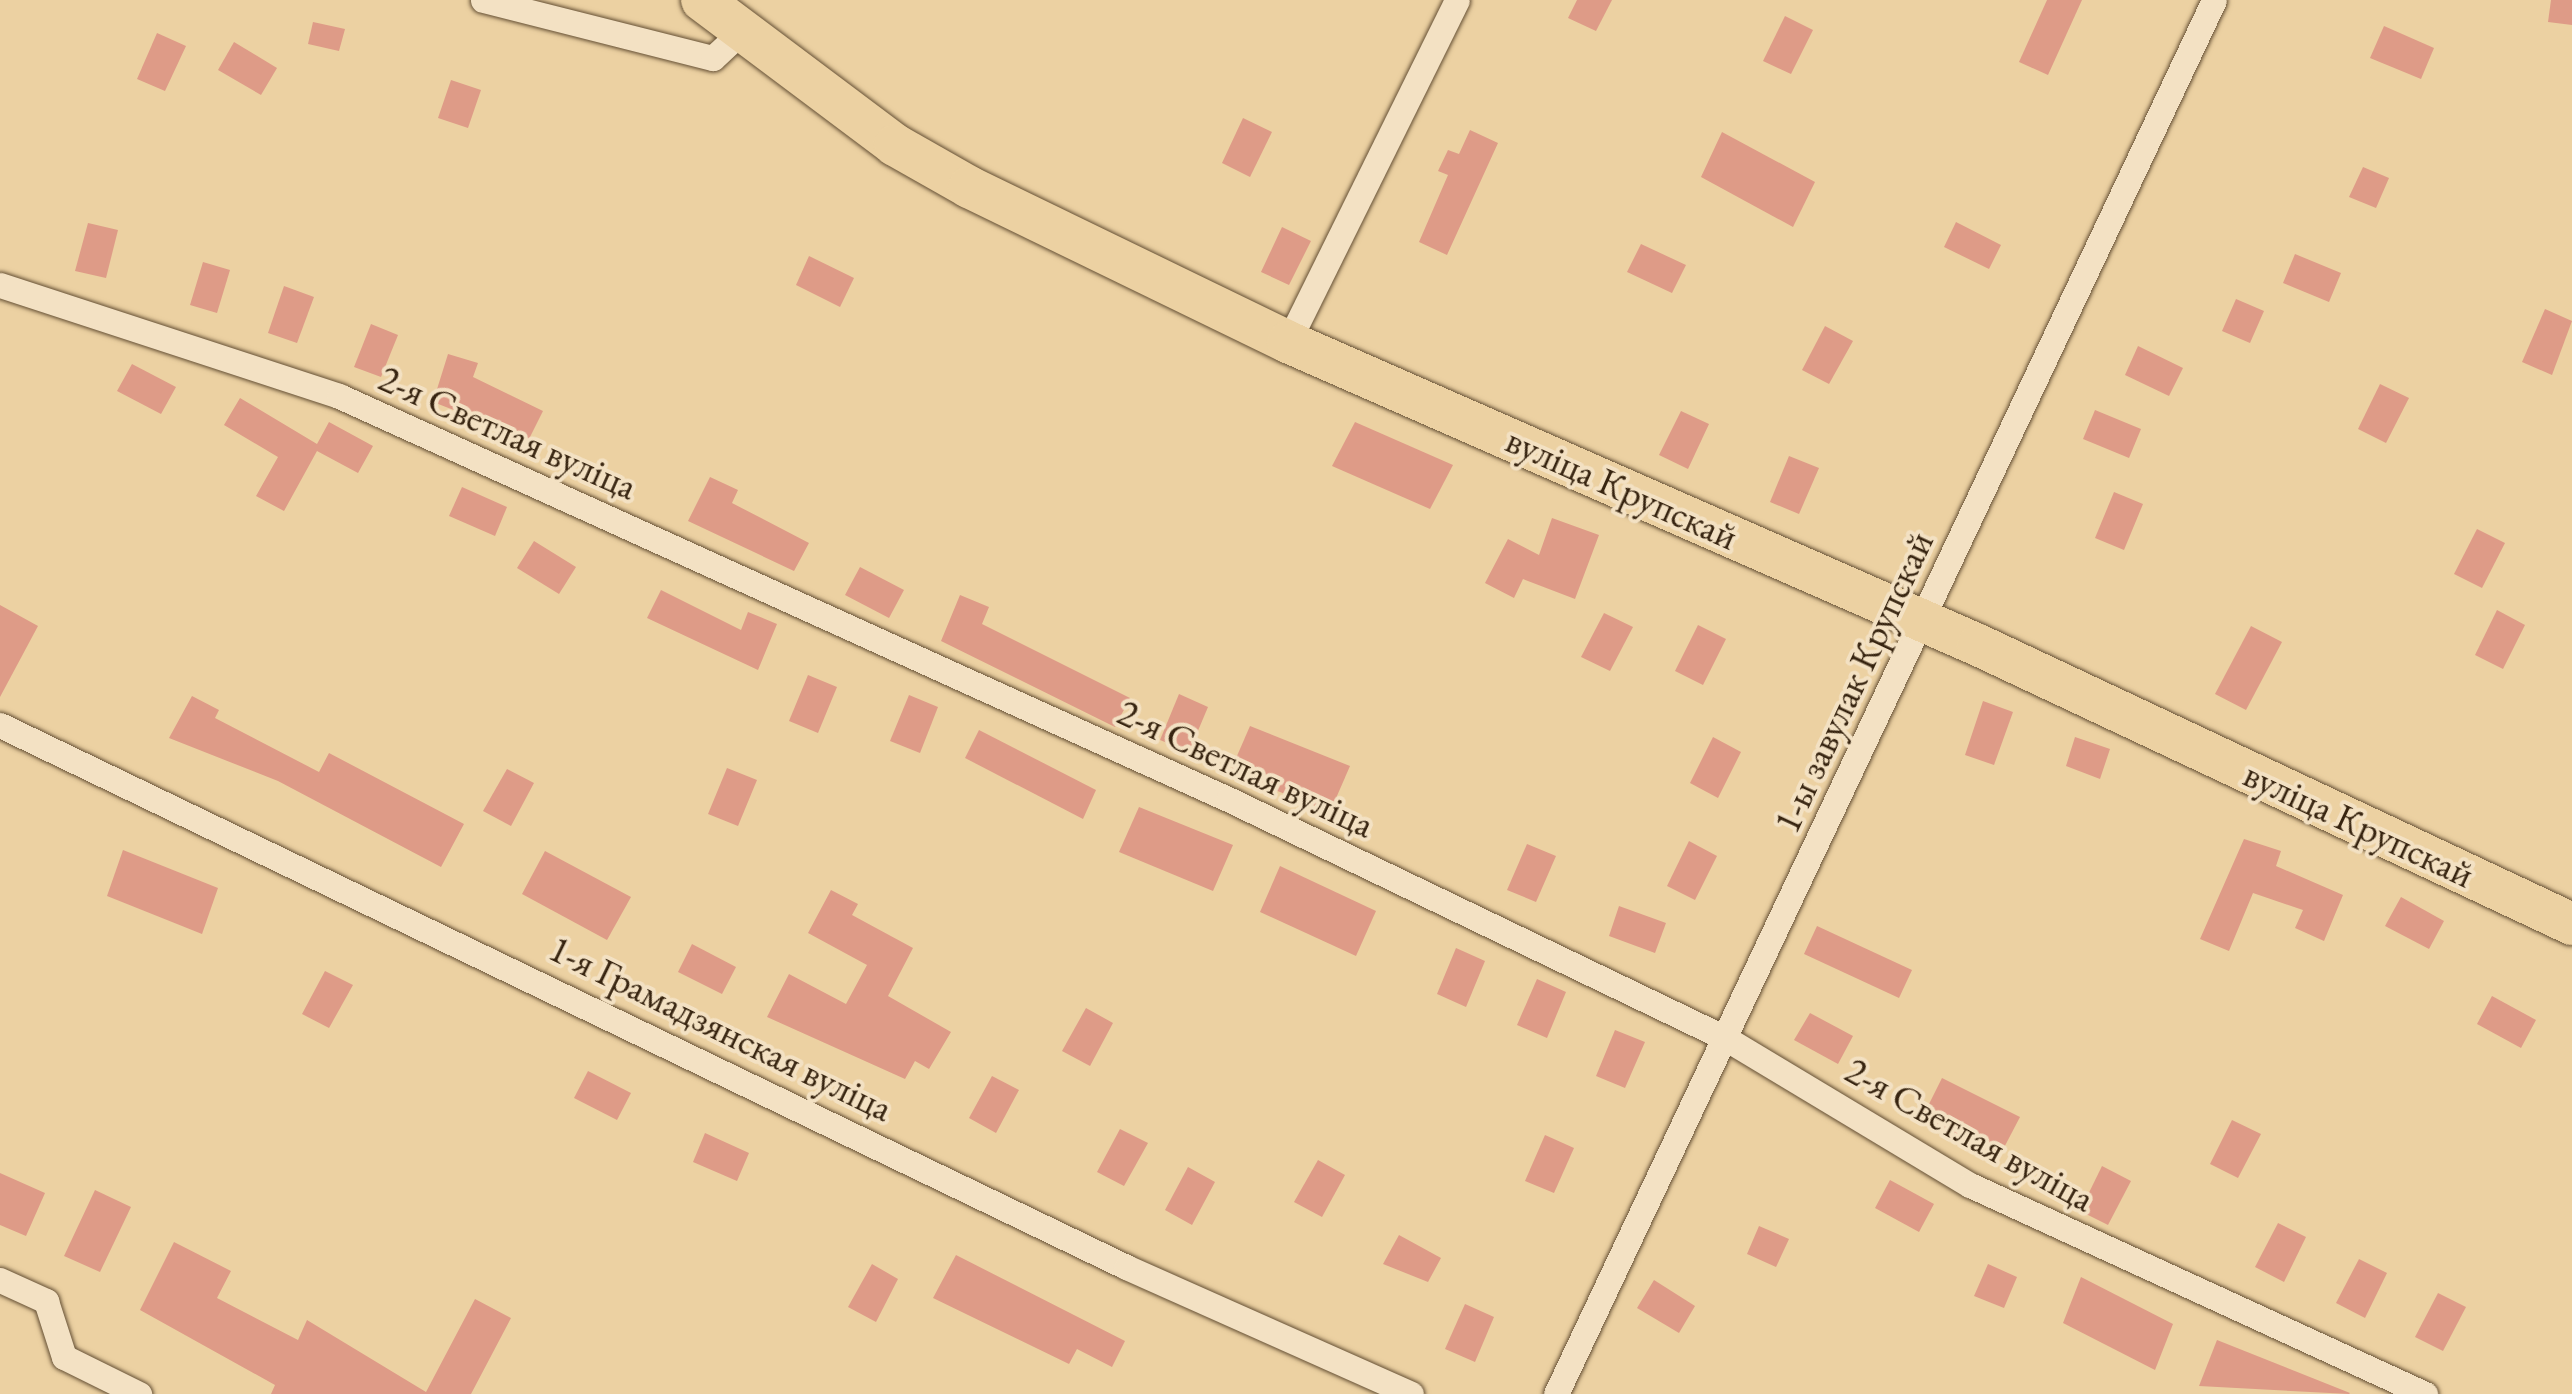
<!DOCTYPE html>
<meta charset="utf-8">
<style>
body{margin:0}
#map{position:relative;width:2572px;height:1394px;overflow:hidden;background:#ecd1a2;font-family:"EB Garamond",serif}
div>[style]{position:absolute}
.building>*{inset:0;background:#de9b87}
.roads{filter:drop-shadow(0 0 2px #644f34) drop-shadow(0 0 2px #644f34)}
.minor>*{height:25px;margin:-12.5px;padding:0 12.5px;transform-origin:12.5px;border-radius:12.5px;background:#f3e1c3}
.primary>*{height:42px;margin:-21px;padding:0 21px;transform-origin:21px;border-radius:21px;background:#ecd1a2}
span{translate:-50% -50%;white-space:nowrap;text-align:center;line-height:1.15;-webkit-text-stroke:8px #f3e1c3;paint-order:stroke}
.street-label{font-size:38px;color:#372410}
</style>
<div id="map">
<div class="building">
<i style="clip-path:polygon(1577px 0,1612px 0,1596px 31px,1568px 18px)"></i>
<i style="clip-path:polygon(2047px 0,2082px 0,2048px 75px,2019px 62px)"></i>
<i style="clip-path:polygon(2551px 0,2572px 0,2572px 25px,2548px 22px)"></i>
<i style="clip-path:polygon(1785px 16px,1813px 30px,1791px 74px,1763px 61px)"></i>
<i style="clip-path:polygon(313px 22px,345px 29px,339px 51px,308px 44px)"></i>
<i style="clip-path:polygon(2384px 26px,2434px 48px,2421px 79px,2370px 58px)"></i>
<i style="clip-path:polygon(157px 33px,186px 46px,165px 91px,137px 79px)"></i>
<i style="clip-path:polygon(234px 42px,277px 68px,261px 95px,218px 70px)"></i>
<i style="clip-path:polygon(451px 80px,481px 90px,468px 128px,438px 118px)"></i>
<i style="clip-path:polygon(1243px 118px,1272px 132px,1250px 177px,1222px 163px)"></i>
<i style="clip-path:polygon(1470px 130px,1498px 143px,1447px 255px,1419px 242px,1448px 175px,1438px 171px,1448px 150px,1459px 154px)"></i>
<i style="clip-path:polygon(1722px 132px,1815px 182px,1793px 227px,1701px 177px)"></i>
<i style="clip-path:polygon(2363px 167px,2389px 178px,2376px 208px,2349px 197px)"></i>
<i style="clip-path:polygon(1956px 222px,2001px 245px,1989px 269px,1944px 247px)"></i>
<i style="clip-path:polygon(88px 223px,118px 230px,106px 278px,75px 271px)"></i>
<i style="clip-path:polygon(1282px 227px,1311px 241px,1289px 285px,1261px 272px)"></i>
<i style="clip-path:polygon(1641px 244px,1686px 265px,1672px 293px,1627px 272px)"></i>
<i style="clip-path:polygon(2295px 254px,2341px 273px,2329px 302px,2283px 283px)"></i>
<i style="clip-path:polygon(809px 256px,854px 278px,840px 307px,796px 285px)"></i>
<i style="clip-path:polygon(203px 262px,230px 270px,217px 313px,190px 305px)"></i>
<i style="clip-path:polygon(284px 286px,314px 297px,297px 343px,268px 333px)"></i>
<i style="clip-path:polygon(2236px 299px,2264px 311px,2250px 343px,2222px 331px)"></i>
<i style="clip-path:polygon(2545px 309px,2572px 321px,2552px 375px,2522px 362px)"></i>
<i style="clip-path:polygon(371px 324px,398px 335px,381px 377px,354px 367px)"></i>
<i style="clip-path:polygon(1825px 326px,1853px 341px,1829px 384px,1802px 370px)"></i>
<i style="clip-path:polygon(2138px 346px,2183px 368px,2169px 396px,2125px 375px)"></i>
<i style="clip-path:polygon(448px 354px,478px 363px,473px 377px,543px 411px,529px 439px,433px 402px)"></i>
<i style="clip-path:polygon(132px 364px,176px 387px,161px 414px,117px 391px)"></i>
<i style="clip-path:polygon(2380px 384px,2409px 398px,2386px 443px,2358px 429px)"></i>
<i style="clip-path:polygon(240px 398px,317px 444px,329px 422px,373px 446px,358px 473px,317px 451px,284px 511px,256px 496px,278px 457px,224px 425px)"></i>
<i style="clip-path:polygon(2095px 410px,2141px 429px,2129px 458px,2083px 439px)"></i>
<i style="clip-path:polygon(1681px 411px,1709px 424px,1688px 469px,1659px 455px)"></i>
<i style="clip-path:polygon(1355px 422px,1453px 465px,1430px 509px,1332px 466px)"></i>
<i style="clip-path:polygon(1789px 456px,1819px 468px,1799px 514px,1770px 502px)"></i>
<i style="clip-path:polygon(710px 477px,738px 490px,732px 503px,809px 543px,794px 571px,688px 521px)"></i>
<i style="clip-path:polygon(462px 487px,507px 507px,495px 536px,449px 516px)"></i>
<i style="clip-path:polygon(2114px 492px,2143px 504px,2124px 550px,2095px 538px)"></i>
<i style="clip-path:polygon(1552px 518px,1599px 535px,1575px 599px,1523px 579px,1514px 598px,1485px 583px,1508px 539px,1539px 555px)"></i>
<i style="clip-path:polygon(2477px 529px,2505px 543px,2482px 588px,2454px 574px)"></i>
<i style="clip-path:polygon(534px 541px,576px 567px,559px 594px,517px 568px)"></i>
<i style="clip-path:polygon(860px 567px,904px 590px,889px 618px,845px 595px)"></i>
<i style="clip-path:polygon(661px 590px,741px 630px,748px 612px,777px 624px,758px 670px,647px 618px)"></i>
<i style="clip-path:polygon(960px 595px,989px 607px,982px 624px,1130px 698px,1115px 727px,941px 641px)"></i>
<i style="clip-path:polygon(0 605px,38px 626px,0 697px)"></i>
<i style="clip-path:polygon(2497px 610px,2525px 625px,2503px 669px,2475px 655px)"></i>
<i style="clip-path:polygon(1604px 613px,1633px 627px,1610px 671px,1581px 657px)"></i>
<i style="clip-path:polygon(1698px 625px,1726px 639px,1703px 685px,1675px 671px)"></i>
<i style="clip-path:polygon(2251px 626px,2282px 642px,2246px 710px,2215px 694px)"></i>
<i style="clip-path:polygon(808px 675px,837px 687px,818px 733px,789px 721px)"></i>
<i style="clip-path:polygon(1179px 694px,1208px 707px,1189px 752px,1160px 740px)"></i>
<i style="clip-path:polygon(909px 695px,938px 707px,920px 753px,890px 741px)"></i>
<i style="clip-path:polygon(192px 696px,219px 710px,215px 718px,319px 772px,329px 753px,464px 824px,441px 867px,278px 781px,169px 738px)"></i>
<i style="clip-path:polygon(1983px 701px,2013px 712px,1994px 765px,1965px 755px)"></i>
<i style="clip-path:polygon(1250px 726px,1350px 766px,1330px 812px,1230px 772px)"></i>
<i style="clip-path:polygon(979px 730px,1096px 790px,1083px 819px,965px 758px)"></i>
<i style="clip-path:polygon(1713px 737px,1741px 752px,1718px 798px,1690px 783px)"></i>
<i style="clip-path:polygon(2075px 737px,2110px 749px,2100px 779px,2066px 766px)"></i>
<i style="clip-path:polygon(727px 768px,757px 780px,738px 826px,708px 814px)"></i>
<i style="clip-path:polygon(507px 769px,534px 783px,511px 826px,483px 811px)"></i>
<i style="clip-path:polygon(1139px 807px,1233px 845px,1213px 891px,1119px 852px)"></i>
<i style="clip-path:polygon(2244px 839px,2281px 851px,2276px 866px,2343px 895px,2324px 941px,2295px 928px,2303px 910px,2253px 893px,2229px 951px,2200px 939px)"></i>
<i style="clip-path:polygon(1689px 841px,1717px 856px,1695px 900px,1667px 886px)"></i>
<i style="clip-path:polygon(1527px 844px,1556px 856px,1536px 902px,1507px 890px)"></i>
<i style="clip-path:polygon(123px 850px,218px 888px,202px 934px,107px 896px)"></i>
<i style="clip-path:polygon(545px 851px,631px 897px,607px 940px,522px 894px)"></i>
<i style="clip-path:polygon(1280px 866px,1376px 911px,1356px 956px,1260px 912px)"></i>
<i style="clip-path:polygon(831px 890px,858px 904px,852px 915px,913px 948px,888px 996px,951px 1032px,929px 1069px,915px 1061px,905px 1079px,767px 1017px,789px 974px,846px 1004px,867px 965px,808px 933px)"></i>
<i style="clip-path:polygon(2401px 897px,2444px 921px,2429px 949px,2385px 926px)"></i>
<i style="clip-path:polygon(1619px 906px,1666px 923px,1655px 953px,1609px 936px)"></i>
<i style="clip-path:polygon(1817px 926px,1912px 970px,1899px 998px,1804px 954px)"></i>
<i style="clip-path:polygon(692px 944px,736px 967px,722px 994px,678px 972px)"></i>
<i style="clip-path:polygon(1456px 948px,1485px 961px,1466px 1007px,1437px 994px)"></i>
<i style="clip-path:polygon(325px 971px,353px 985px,329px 1028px,302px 1014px)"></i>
<i style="clip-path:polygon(1537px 979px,1566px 992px,1547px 1038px,1517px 1025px)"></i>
<i style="clip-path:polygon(2492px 996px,2536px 1020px,2521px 1048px,2477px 1024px)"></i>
<i style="clip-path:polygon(1086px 1008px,1113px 1023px,1090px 1066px,1062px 1051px)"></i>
<i style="clip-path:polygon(1810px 1013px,1853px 1036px,1838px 1064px,1794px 1040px)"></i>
<i style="clip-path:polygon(1615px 1030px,1645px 1042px,1625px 1088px,1596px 1076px)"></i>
<i style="clip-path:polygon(588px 1071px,631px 1093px,617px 1120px,574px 1098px)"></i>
<i style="clip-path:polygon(992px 1076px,1019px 1090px,996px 1133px,969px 1118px)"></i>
<i style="clip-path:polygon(1942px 1078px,2020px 1117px,1997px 1161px,1920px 1122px)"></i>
<i style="clip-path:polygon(2232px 1120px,2261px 1134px,2238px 1178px,2210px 1164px)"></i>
<i style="clip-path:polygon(1120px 1129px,1148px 1143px,1124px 1186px,1097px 1172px)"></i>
<i style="clip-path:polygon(705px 1133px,749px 1153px,737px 1181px,693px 1162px)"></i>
<i style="clip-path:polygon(1545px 1135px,1574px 1148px,1554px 1193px,1525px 1181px)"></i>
<i style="clip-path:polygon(1318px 1160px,1345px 1175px,1322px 1217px,1294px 1202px)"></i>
<i style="clip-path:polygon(2102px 1166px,2131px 1181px,2108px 1225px,2080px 1211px)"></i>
<i style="clip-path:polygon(1188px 1167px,1215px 1182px,1192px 1225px,1165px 1210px)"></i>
<i style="clip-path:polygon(0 1173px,45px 1193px,26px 1236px,0 1225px)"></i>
<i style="clip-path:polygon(1890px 1180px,1934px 1204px,1919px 1232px,1875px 1208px)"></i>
<i style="clip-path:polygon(95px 1190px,131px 1207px,100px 1272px,64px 1256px)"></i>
<i style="clip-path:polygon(2278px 1223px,2306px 1237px,2284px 1282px,2255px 1267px)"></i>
<i style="clip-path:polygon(1759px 1226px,1789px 1239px,1776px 1267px,1747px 1254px)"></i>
<i style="clip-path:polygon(1399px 1235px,1441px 1258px,1428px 1282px,1383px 1264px)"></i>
<i style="clip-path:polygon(174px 1242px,231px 1271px,217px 1298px,298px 1340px,307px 1320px,426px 1392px,475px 1299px,511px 1318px,471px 1394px,271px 1394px,275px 1385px,140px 1310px)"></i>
<i style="clip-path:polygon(956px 1255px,1125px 1341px,1112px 1367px,1077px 1349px,1069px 1364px,933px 1298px)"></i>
<i style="clip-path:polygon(2359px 1259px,2387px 1273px,2365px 1318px,2336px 1303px)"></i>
<i style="clip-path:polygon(872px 1264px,898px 1279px,876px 1322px,848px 1307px)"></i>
<i style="clip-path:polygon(1988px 1264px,2017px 1277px,2004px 1308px,1974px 1296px)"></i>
<i style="clip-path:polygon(2081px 1277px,2173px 1324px,2155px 1370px,2063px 1323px)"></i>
<i style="clip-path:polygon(1654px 1280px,1695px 1306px,1679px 1333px,1637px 1308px)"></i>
<i style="clip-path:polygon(2438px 1293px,2466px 1307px,2443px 1351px,2415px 1337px)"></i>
<i style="clip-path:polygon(1465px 1304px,1494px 1317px,1475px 1362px,1445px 1349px)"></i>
<i style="clip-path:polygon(2217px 1340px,2350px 1393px,2349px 1394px,2199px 1386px)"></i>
</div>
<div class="roads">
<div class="minor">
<i style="left:483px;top:0;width:237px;rotate:14.2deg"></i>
<i style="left:713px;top:58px;width:38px;rotate:-43deg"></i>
<i style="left:0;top:285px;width:357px;rotate:18.1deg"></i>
<i style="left:339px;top:396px;width:976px;rotate:24.39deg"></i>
<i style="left:1228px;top:799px;width:551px;rotate:25.68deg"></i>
<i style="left:1725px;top:1038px;width:286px;rotate:31deg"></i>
<i style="left:1970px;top:1185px;width:501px;rotate:24.67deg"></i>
<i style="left:1288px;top:342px;width:381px;rotate:-63.7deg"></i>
<i style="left:0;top:725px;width:1250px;rotate:25.7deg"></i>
<i style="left:1126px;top:1267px;width:312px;rotate:24deg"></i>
<i style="left:0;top:1280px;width:51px;rotate:24.5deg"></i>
<i style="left:46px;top:1301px;width:59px;rotate:72.2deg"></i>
<i style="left:64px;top:1357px;width:84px;rotate:26.3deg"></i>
<i style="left:1556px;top:1394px;width:1541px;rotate:-64.73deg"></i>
</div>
<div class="primary">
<i style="left:702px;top:0;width:241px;rotate:36.9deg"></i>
<i style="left:895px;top:145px;width:85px;rotate:29.6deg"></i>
<i style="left:969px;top:187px;width:355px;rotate:25.9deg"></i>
<i style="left:1288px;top:342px;width:754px;rotate:23.71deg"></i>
<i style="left:1978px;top:645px;width:656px;rotate:25.16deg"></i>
</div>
</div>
<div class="street-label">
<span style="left:508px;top:432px;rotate:24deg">2-я Светлая вуліца</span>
<span style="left:1622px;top:488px;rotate:24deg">вуліца Крупскай</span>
<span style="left:1853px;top:682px;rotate:-65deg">1-ы завулак Крупскай</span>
<span style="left:1246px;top:768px;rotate:25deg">2-я Светлая вуліца</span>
<span style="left:2359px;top:824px;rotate:25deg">вуліца Крупскай</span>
<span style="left:721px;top:1028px;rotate:26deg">1-я Грамадзянская вуліца</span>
<span style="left:1970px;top:1134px;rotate:29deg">2-я Светлая вуліца</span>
</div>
</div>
